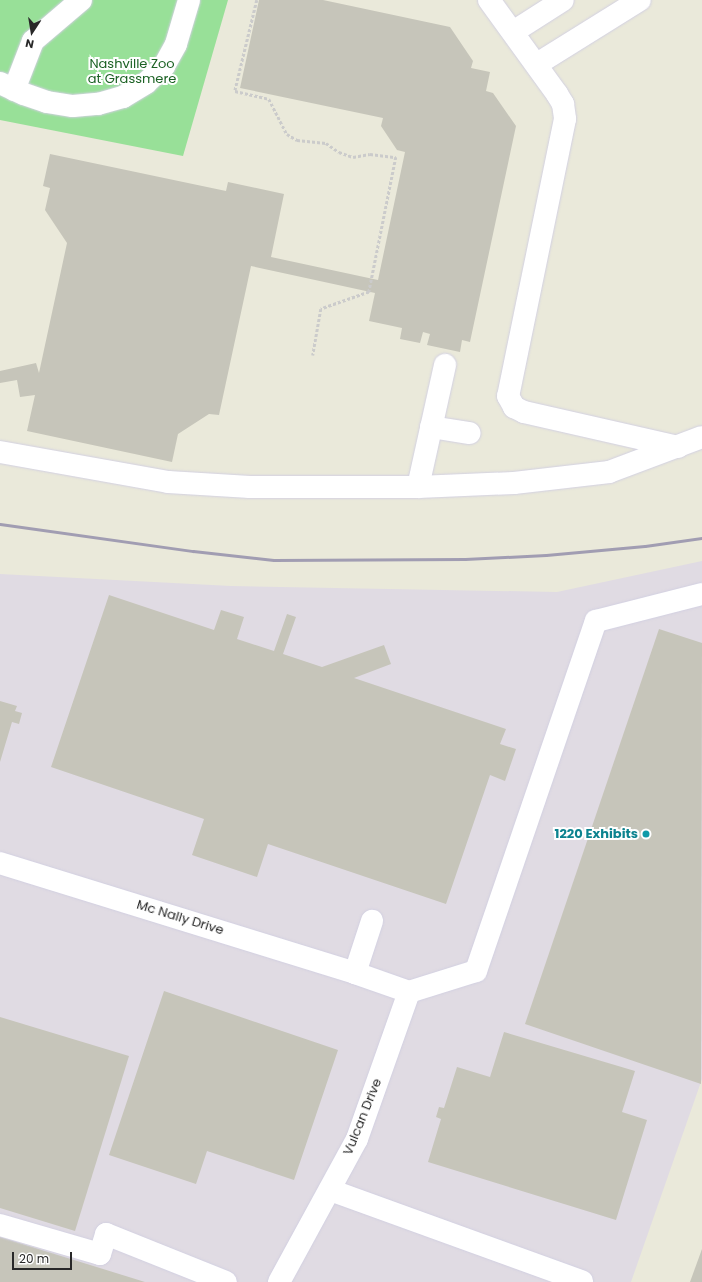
<!DOCTYPE html>
<style>
body{margin:0}
#map{position:relative;width:702px;height:1282px;overflow:hidden;background:#eae9da;font-family:Poppins,sans-serif}
div>[style]{position:absolute}
.industrial>*{inset:0;background:#e0dbe3}
.green>*{inset:0;background:#98e098}
.building>*{inset:0;background:#c6c5ba}
.path>*{height:2.5px;margin-top:-1.25px;transform-origin:0;background:repeating-linear-gradient(90deg,#cbcbcb 0 3px,transparent 0 5px)}
.roads{filter:drop-shadow(0 0 1px #d2d0e1) drop-shadow(0 0 1px #d2d0e1)}
.minor>*{height:22px;margin:-11px;padding:0 11px;transform-origin:11px;border-radius:11px;background:#fff}
.rail>*{height:3px;margin:-1.5px;padding:0 1.5px;transform-origin:1.5px;border-radius:1.5px;background:#a19db2}
.dots>*{width:11px;height:11px;translate:-50% -50%;box-sizing:border-box;border:2px solid #fff;border-radius:50%}
span{translate:-50% -50%;white-space:nowrap;text-align:center;line-height:1.15;-webkit-text-stroke:4px #fff;paint-order:stroke}
.park-label{font-size:13px;color:#1c6224}
.culture-label{font-size:13px;color:#0d838f;font-weight:700}
.right{translate:-100% -50%;text-align:right}
.street-label{font-size:13px;color:#282828}
.north{position:absolute;left:12px;top:12px;width:40px;height:40px;-webkit-text-stroke:3px #fff;paint-order:stroke;rotate:192deg;font-size:11px;font-weight:700;line-height:16px;text-align:center;color:#282828}
.north::after{content:'';display:block;margin:auto;width:14px;height:18px;background:#282828;clip-path:polygon(50% 0,100% 100%,50% 72%,0 100%)}
.scale{position:absolute;left:12px;top:1252px;width:60px;height:18px;box-sizing:border-box;border:2px solid #282828;border-top:0;padding-left:5px;font-size:12px;line-height:14px;white-space:nowrap;color:#282828;-webkit-text-stroke:3px #fff;paint-order:stroke}
</style>
<div id="map">
<div class="industrial">
<i style="clip-path:polygon(702px 561px,702px 1079px,631px 1282px,0 1282px,0 574px,231px 586px,557px 592px)"></i>
</div>
<div class="green">
<i style="clip-path:polygon(0 0,228px 0,183px 156px,0 120px)"></i>
</div>
<div class="building">
<i style="clip-path:polygon(259px 0,323px 0,450px 27px,473px 61px,471px 68px,490px 72px,486px 91px,493px 93px,516px 126px,470px 342px,462px 340px,460px 352px,427px 345px,430px 334px,423px 332px,420px 343px,400px 339px,402px 328px,369px 321px,375px 293px,251px 266px,219px 415px,209px 414px,178px 434px,172px 462px,27px 431px,35px 395px,20px 397px,17px 380px,0 383px,0 371px,36px 363px,39px 373px,67px 243px,45px 210px,50px 188px,43px 186px,50px 154px,226px 191px,228px 182px,284px 194px,271px 257px,378px 280px,405px 152px,397px 150px,381px 126px,383px 118px,240px 88px)"></i>
<i style="clip-path:polygon(109px 595px,214px 630px,221px 610px,244px 617px,237px 639px,274px 651px,287px 614px,296px 617px,283px 654px,322px 667px,384px 645px,391px 664px,354px 678px,506px 729px,500px 744px,516px 749px,505px 781px,490px 775px,446px 904px,268px 844px,257px 877px,192px 855px,204px 819px,51px 767px)"></i>
<i style="clip-path:polygon(659px 629px,702px 643px,701px 1084px,525px 1024px)"></i>
<i style="clip-path:polygon(0 701px,17px 706px,15px 711px,22px 713px,19px 724px,12px 722px,0 762px)"></i>
<i style="clip-path:polygon(164px 991px,338px 1050px,294px 1180px,207px 1151px,196px 1184px,109px 1155px)"></i>
<i style="clip-path:polygon(0 1017px,129px 1056px,75px 1231px,0 1208px)"></i>
<i style="clip-path:polygon(504px 1032px,635px 1071px,622px 1112px,647px 1120px,616px 1220px,428px 1162px,441px 1119px,436px 1117px,439px 1107px,444px 1108px,457px 1067px,490px 1077px)"></i>
<i style="clip-path:polygon(0 1237px,145px 1282px,0 1282px)"></i>
<i style="clip-path:polygon(702px 1249px,702px 1282px,690px 1282px)"></i>
</div>
<div class="path">
<i style="left:257px;top:0;width:94px;rotate:103.6deg"></i>
<i style="left:235px;top:91px;width:35px;rotate:13deg"></i>
<i style="left:269px;top:99px;width:39px;rotate:63deg"></i>
<i style="left:287px;top:134px;width:12px;rotate:31deg"></i>
<i style="left:297px;top:140px;width:29px;rotate:6deg"></i>
<i style="left:326px;top:143px;width:16px;rotate:35deg"></i>
<i style="left:339px;top:152px;width:15px;rotate:20deg"></i>
<i style="left:353px;top:157px;width:17px;rotate:-10deg"></i>
<i style="left:370px;top:154px;width:26px;rotate:7deg"></i>
<i style="left:396px;top:157px;width:138px;rotate:101.3deg"></i>
<i style="left:369px;top:292px;width:51px;rotate:160.5deg"></i>
<i style="left:321px;top:309px;width:47px;rotate:99.9deg"></i>
</div>
<div class="roads">
<div class="minor">
<i style="left:489px;top:0;width:116px;rotate:54.1deg"></i>
<i style="left:557px;top:94px;width:12px;rotate:59deg"></i>
<i style="left:563px;top:104px;width:15px;rotate:82deg"></i>
<i style="left:565px;top:119px;width:283px;rotate:101.6deg"></i>
<i style="left:508px;top:396px;width:13px;rotate:61deg"></i>
<i style="left:514px;top:407px;width:11px;rotate:27deg"></i>
<i style="left:524px;top:412px;width:158px;rotate:12.8deg"></i>
<i style="left:513px;top:32px;width:59px;rotate:-32.6deg"></i>
<i style="left:537px;top:64px;width:121px;rotate:-31.9deg"></i>
<i style="left:0;top:83px;width:26px;rotate:25deg"></i>
<i style="left:24px;top:94px;width:24px;rotate:19deg"></i>
<i style="left:47px;top:102px;width:26px;rotate:9deg"></i>
<i style="left:73px;top:106px;width:25px;rotate:-5deg"></i>
<i style="left:98px;top:104px;width:26px;rotate:-16deg"></i>
<i style="left:123px;top:97px;width:27px;rotate:-31deg"></i>
<i style="left:146px;top:83px;width:25px;rotate:-43deg"></i>
<i style="left:164px;top:66px;width:25px;rotate:-61deg"></i>
<i style="left:176px;top:44px;width:46px;rotate:-73.5deg"></i>
<i style="left:14px;top:90px;width:53px;rotate:-68.8deg"></i>
<i style="left:33px;top:41px;width:63px;rotate:-40.5deg"></i>
<i style="left:431px;top:427px;width:39px;rotate:9deg"></i>
<i style="left:0;top:452px;width:171px;rotate:10.1deg"></i>
<i style="left:168px;top:482px;width:82px;rotate:3.5deg"></i>
<i style="left:250px;top:487px;width:168px"></i>
<i style="left:418px;top:487px;width:96px;rotate:-2.4deg"></i>
<i style="left:514px;top:483px;width:96px;rotate:-6.6deg"></i>
<i style="left:609px;top:472px;width:99px;rotate:-20.6deg"></i>
<i style="left:418px;top:487px;width:125px;rotate:-77.5deg"></i>
<i style="left:0;top:863px;width:372px;rotate:17.2deg"></i>
<i style="left:355px;top:973px;width:57px;rotate:19.4deg"></i>
<i style="left:409px;top:992px;width:156px;rotate:109.5deg"></i>
<i style="left:357px;top:1139px;width:163px;rotate:118.6deg"></i>
<i style="left:355px;top:973px;width:55px;rotate:-71.9deg"></i>
<i style="left:409px;top:992px;width:70px;rotate:-17.4deg"></i>
<i style="left:476px;top:971px;width:370px;rotate:-71.1deg"></i>
<i style="left:596px;top:621px;width:109px;rotate:-14.3deg"></i>
<i style="left:330px;top:1190px;width:268px;rotate:19.9deg"></i>
<i style="left:0;top:1225px;width:104px;rotate:16.2deg"></i>
<i style="left:100px;top:1254px;width:21px;rotate:-73deg"></i>
<i style="left:106px;top:1234px;width:129px;rotate:21.8deg"></i>
</div>
</div>
<div class="rail">
<i style="left:0;top:524px;width:195px;rotate:8deg"></i>
<i style="left:193px;top:551px;width:81px;rotate:6.3deg"></i>
<i style="left:274px;top:560px;width:191px;rotate:-0.3deg"></i>
<i style="left:465px;top:559px;width:81px;rotate:-2.8deg"></i>
<i style="left:546px;top:555px;width:99px;rotate:-5.2deg"></i>
<i style="left:645px;top:546px;width:58px;rotate:-8deg"></i>
</div>
<div class="dots">
<i style="left:646px;top:834px;background:#0f9aa8"></i>
</div>
<div class="park-label">
<span style="left:132px;top:72px">Nashville Zoo<br>at Grassmere</span>
</div>
<div class="culture-label">
<span class="right" style="left:638px;top:834px">1220 Exhibits</span>
</div>
<div class="street-label">
<span style="left:180px;top:918px;rotate:17deg">Mc Nally Drive</span>
<span style="left:363px;top:1117px;rotate:-68deg">Vulcan Drive</span>
</div>
<div class="north">N</div>
<div class="scale">20 m</div>
</div>
